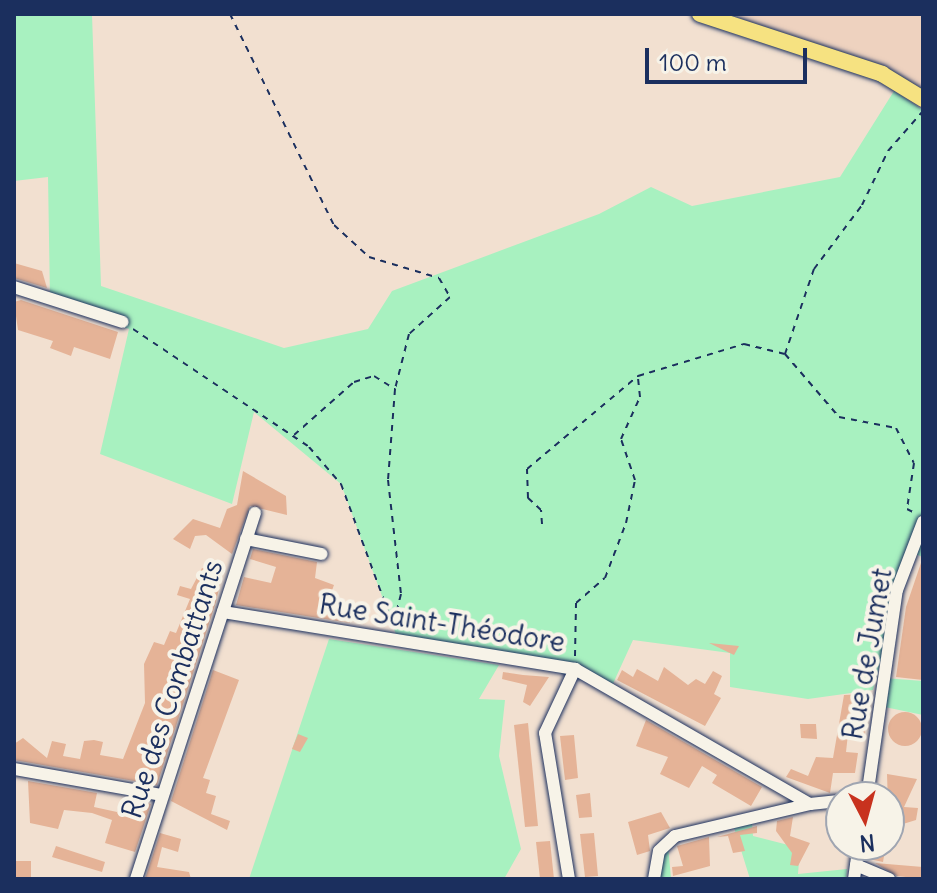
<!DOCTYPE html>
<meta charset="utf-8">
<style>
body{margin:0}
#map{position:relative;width:937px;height:893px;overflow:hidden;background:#f2e0d0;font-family:Delius,sans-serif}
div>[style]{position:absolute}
.built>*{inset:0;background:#eed2bf}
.green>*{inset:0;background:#a8f1c0}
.building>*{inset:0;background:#e5b397}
.round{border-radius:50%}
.path>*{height:2px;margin-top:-1px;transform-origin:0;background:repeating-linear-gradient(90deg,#1b2f5e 0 6px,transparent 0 12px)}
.roads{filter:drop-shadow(0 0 2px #1b2f5e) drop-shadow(0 0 2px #1b2f5e)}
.minor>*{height:12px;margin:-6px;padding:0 6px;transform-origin:6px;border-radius:6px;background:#f7f3e8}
.major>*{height:16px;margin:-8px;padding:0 8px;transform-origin:8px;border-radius:8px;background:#f6e281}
span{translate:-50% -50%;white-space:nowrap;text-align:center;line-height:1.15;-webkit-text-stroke:8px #f7f3e8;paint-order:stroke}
.street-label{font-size:28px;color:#1b2f5e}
.frame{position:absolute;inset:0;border:16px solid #1b2f5e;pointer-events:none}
.north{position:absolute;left:825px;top:781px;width:80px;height:80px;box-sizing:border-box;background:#f7f3e8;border:2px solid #9fa5b1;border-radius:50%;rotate:174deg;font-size:22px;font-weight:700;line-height:32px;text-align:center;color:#1b2f5e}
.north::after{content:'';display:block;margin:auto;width:28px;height:36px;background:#c8321e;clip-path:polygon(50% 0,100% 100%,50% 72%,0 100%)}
.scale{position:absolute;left:645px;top:48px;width:162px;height:36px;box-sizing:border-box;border:4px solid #1b2f5e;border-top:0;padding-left:10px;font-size:24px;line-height:28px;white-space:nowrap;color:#1b2f5e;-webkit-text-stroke:6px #f7f3e8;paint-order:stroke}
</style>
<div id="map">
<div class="built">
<i style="clip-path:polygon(729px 14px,923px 14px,923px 88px)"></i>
</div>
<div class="green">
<i style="clip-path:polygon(14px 14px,92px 14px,101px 286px,284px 348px,368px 329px,392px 291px,599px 214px,651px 187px,692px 206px,840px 177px,894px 91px,923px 110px,923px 557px,912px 553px,904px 573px,873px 690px,808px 699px,730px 687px,730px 653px,633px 640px,611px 688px,510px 658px,398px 640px,341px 484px,254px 412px,232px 504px,100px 454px,129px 329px,50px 299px,48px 177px,14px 181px)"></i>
<i style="clip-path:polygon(329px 639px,499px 665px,479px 699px,505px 700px,499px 756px,521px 849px,504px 879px,249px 879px)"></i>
<i style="clip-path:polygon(884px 678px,923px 681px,923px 715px,880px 706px)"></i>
<i style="clip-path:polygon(732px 821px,752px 823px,753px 836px,800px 848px,798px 874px,847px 869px,846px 879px,750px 879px)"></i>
<i style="clip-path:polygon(668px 845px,671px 878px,696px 879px,654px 879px)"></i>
</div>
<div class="building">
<i style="clip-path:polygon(14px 263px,42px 271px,47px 288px,14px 278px)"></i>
<i style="clip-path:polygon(21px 300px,118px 332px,110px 359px,74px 347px,71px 356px,50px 348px,53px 341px,18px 330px,14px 302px)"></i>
<i style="clip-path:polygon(243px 471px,286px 496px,287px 515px,250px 506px,232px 554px,206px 535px,195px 536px,190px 549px,173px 539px,193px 519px,220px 528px,227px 509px,237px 505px)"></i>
<i style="clip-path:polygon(253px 549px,317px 562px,315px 578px,334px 585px,327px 604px,352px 610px,350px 623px,236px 605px,244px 577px,271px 583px,276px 567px,250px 559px)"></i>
<i style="clip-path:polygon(923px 557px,923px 680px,896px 677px,906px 607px)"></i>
<i style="clip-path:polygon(202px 568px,222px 575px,216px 602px,157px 785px,14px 760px,14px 744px,23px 738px,47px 758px,52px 741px,66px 744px,63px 756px,80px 759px,84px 741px,94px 740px,103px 742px,100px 755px,123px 759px,145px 703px,144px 664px,154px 642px,164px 645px,170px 631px,176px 633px,190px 599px,177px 595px,180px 586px,191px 589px)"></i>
<i style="clip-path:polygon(709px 643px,739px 646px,734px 655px)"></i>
<i style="clip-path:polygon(664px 667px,688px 685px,696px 679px,705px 684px,713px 671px,722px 676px,714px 694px,721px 698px,705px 726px,617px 680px,622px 670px,633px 677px,637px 669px,658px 681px)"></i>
<i style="clip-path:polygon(213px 670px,239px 680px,203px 778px,210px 780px,206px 793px,216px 796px,211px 814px,230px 821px,227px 830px,171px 801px)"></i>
<i style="clip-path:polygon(503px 672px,523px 675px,549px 677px,530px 706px,523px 702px,527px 685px,502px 679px)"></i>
<i style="clip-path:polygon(866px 694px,865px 737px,848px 734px,846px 752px,858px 753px,855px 773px,833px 773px,830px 793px,786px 777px,791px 769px,808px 776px,816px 757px,833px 758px,844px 695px)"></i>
<i class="round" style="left:888px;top:712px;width:34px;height:34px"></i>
<i style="clip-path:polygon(646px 720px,762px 787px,751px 806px,712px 783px,717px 775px,702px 766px,689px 788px,660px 774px,668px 757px,636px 746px)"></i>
<i style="clip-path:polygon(528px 723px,538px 826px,525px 827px,514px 725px)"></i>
<i style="clip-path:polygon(800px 724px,816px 724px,817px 739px,801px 738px)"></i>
<i style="clip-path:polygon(298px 734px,308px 738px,300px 752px,292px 749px)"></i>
<i style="clip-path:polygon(574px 735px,578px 778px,565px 780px,560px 736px)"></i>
<i style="clip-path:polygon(887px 774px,917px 779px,904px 807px,918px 808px,916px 820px,903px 824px,899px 839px,889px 837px)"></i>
<i style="clip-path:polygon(28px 781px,97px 793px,94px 807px,117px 812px,119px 804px,139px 810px,142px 801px,151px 804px,135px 852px,105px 843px,112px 820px,92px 813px,64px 810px,58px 829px,30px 823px)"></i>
<i style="clip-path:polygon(590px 793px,592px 817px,579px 818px,576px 795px)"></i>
<i style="clip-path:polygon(661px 812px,670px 828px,648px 835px,650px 851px,637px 855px,628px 822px)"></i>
<i style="clip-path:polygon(793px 817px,790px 836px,810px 843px,798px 866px,790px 865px,792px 853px,776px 831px,777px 821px)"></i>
<i style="clip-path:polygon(757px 826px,757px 833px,740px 835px,745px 851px,733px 853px,728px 836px,717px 837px)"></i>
<i style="clip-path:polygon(160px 833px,181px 839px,178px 852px,162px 847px,157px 867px,189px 872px,191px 879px,145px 879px)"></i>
<i style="clip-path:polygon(594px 833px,598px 876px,585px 877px,580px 834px)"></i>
<i style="clip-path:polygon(709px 837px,710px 866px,673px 876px,672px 867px,683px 866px,677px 846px)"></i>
<i style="clip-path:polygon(550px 841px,554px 879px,540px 879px,536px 842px)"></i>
<i style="clip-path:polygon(872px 845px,886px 845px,883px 862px,869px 859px)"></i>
<i style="clip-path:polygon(56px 846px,105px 862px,102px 872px,52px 857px)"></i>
<i style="clip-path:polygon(14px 861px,31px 861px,31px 879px,14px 879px)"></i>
<i style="clip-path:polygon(875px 863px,923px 867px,923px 879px,897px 876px)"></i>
</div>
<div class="path">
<i style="left:230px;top:14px;width:235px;rotate:63.8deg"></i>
<i style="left:334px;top:225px;width:47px;rotate:42.4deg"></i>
<i style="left:369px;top:257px;width:73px;rotate:16.7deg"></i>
<i style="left:439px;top:278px;width:22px;rotate:60deg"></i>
<i style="left:450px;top:297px;width:55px;rotate:137.9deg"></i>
<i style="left:409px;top:334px;width:57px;rotate:104.3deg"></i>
<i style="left:133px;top:329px;width:212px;rotate:33.8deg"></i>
<i style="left:309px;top:447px;width:49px;rotate:49.1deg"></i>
<i style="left:341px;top:484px;width:153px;rotate:69.7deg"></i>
<i style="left:785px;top:354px;width:90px;rotate:-71.2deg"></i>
<i style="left:814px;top:269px;width:80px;rotate:-53.1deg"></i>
<i style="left:862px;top:205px;width:60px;rotate:-64.3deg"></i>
<i style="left:888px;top:151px;width:52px;rotate:-48.9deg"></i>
<i style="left:294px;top:435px;width:80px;rotate:-41.5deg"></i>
<i style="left:354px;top:382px;width:21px;rotate:-17deg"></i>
<i style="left:374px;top:376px;width:25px;rotate:32deg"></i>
<i style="left:395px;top:389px;width:91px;rotate:94.4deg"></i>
<i style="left:388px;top:480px;width:115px;rotate:83.5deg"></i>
<i style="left:401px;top:594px;width:30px;rotate:104deg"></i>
<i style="left:542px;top:524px;width:14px;rotate:-94deg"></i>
<i style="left:541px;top:510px;width:18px;rotate:-137deg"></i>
<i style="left:528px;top:498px;width:29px;rotate:-92deg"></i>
<i style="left:527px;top:469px;width:145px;rotate:-40deg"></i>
<i style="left:638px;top:376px;width:111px;rotate:-16.8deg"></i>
<i style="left:744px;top:344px;width:42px;rotate:13.7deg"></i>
<i style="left:785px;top:354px;width:83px;rotate:49.4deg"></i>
<i style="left:839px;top:417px;width:58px;rotate:10.9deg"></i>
<i style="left:896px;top:428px;width:39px;rotate:63deg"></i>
<i style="left:914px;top:463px;width:47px;rotate:98.7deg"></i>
<i style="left:907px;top:509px;width:9px;rotate:27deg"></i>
<i style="left:575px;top:656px;width:53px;rotate:-88.9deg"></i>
<i style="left:576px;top:603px;width:38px;rotate:-41deg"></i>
<i style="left:605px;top:578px;width:59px;rotate:-69.1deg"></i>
<i style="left:626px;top:523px;width:44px;rotate:-78.2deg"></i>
<i style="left:635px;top:480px;width:43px;rotate:-108.9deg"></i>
<i style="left:621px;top:439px;width:46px;rotate:-65.7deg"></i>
<i style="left:640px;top:397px;width:20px;rotate:-96deg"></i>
</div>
<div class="roads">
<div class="minor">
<i style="left:14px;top:287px;width:114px;rotate:17.8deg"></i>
<i style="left:246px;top:539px;width:77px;rotate:11.2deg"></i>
<i style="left:223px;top:612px;width:357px;rotate:9.2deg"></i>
<i style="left:575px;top:669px;width:271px;rotate:29.9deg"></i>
<i style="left:810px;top:804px;width:31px;rotate:-6deg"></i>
<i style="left:14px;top:769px;width:149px;rotate:10deg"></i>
<i style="left:867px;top:797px;width:209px;rotate:-81.8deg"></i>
<i style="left:897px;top:590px;width:73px;rotate:-69.1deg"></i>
<i style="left:856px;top:865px;width:36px;rotate:23deg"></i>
<i style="left:136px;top:879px;width:385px;rotate:-72deg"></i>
<i style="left:569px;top:879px;width:148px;rotate:-99.3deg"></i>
<i style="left:545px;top:733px;width:71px;rotate:-64.9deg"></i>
<i style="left:654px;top:879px;width:28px;rotate:-80deg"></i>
<i style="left:659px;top:851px;width:22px;rotate:-43deg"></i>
<i style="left:675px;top:836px;width:139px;rotate:-13.3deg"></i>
<i style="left:854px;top:879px;width:34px;rotate:-82deg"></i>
</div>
<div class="major">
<i style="left:700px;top:14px;width:192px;rotate:18.2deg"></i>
<i style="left:882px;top:74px;width:48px;rotate:31.4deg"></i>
</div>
</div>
<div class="street-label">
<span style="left:442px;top:623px;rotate:9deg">Rue Saint-Théodore</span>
<span style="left:867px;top:654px;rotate:-80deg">Rue de Jumet</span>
<span style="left:172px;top:689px;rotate:-72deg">Rue des Combattants</span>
</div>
<div class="frame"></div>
<div class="north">N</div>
<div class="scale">100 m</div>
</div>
